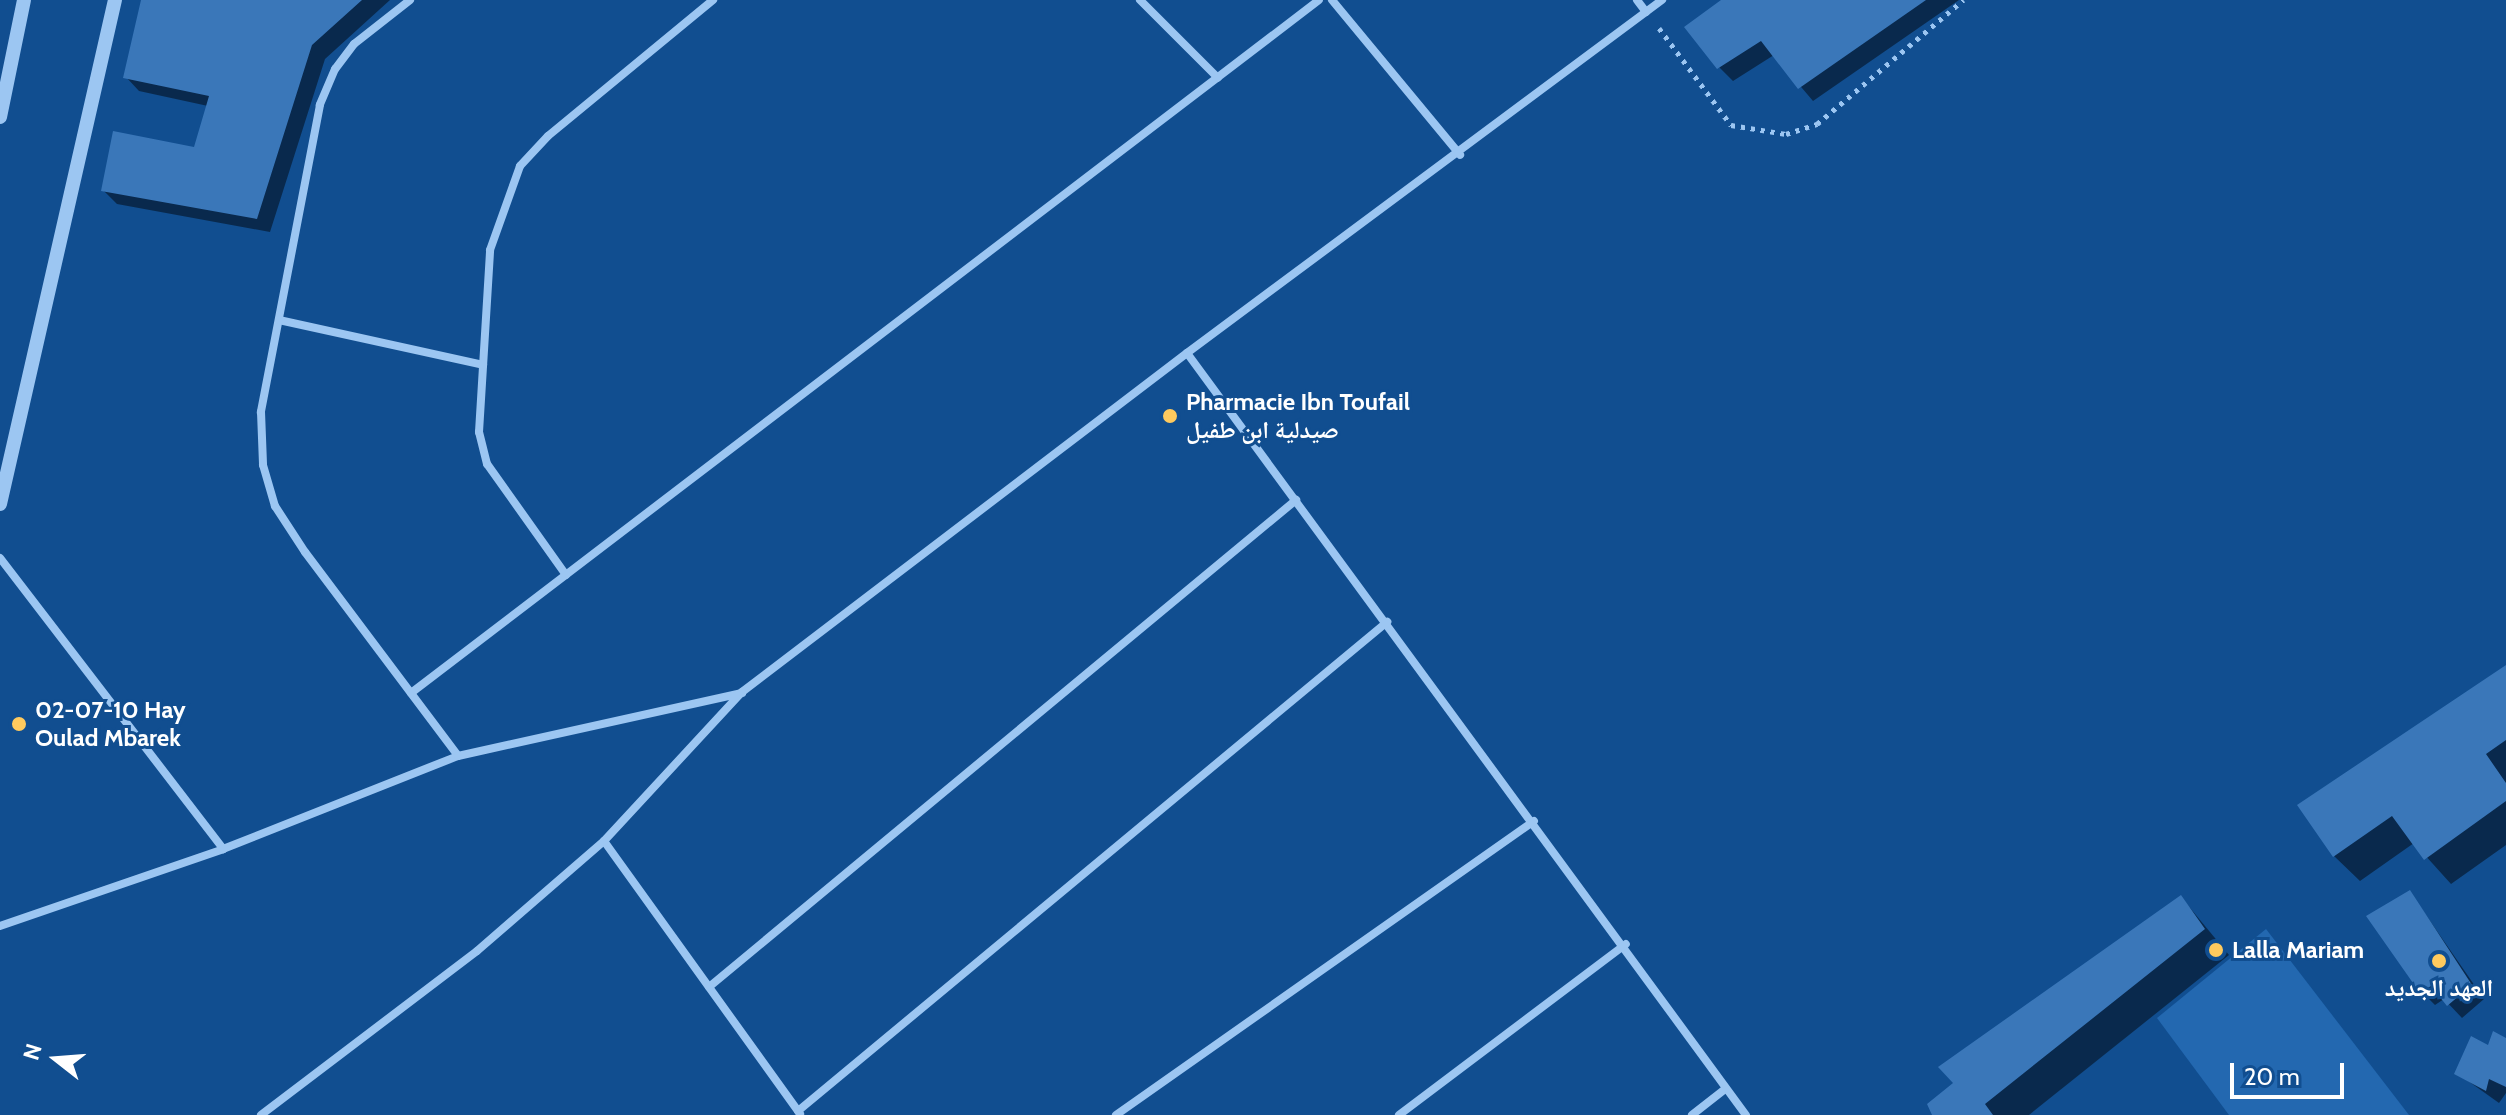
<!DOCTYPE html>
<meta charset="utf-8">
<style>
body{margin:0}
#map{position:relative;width:2506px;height:1115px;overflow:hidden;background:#114e90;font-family:Cabin,"Noto Naskh Arabic",sans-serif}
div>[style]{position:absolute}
.green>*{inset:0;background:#2368b0}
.shadow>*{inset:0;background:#0007}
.building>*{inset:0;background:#3a77b9}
.path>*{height:5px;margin-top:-2.5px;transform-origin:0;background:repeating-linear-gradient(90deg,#9cc6f2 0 4px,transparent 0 10px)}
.minor>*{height:8px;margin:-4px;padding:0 4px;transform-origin:4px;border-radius:4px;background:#9cc6f2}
.tertiary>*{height:14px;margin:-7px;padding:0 7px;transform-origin:7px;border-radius:7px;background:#9cc6f2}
.dots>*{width:22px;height:22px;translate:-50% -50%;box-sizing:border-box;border:4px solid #114e90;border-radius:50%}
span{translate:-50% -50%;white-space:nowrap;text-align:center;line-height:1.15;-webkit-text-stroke:6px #114e90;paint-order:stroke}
.poi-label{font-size:24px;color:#fff;font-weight:700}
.left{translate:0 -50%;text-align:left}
.north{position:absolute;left:16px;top:1019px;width:80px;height:80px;-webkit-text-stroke:6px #114e90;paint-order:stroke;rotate:287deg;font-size:22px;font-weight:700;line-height:32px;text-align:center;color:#fff}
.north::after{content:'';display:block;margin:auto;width:28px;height:36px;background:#fff;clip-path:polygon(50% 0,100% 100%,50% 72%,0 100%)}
.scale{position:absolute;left:2230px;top:1063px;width:114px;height:36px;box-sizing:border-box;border:4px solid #fff;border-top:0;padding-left:10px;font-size:24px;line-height:28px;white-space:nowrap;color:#fff;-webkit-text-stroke:6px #114e90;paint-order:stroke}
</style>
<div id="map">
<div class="green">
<i style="clip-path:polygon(2266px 929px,2409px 1115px,2229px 1115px,2157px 1018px)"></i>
</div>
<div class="shadow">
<i style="clip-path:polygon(143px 0,390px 0,325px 59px,270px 232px,117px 204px,103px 190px,195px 150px,208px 106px,139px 91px,126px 77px)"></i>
<i style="clip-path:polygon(1724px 0,1959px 0,1813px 101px,1774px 55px,1733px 81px,1719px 67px)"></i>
<i style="clip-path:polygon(2506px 667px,2506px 845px,2451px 884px,2414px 843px,2360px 881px,2334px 856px)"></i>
<i style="clip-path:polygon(2410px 892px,2484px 999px,2462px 1018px,2444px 999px,2435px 1005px,2422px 992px)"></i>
<i style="clip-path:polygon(2181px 897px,2229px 955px,2029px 1115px,1934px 1115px)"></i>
<i style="clip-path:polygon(2506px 1040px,2506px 1093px,2499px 1103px,2457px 1073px)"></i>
</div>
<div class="building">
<i style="clip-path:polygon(141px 0,362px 0,312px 45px,257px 219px,101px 191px,113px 131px,194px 147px,209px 96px,123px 78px)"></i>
<i style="clip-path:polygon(1721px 0,1926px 0,1798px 89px,1761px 41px,1717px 69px,1684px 27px)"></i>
<i style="clip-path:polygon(2506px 665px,2506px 740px,2486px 754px,2506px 783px,2506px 801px,2424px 860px,2392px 816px,2333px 857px,2297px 805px)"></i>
<i style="clip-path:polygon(2410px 890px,2472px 985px,2447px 1006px,2431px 986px,2420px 993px,2366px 916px)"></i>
<i style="clip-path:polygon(2181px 895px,2205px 929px,1985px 1104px,1993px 1115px,1932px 1115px,1927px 1104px,1953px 1083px,1938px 1067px)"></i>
<i style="clip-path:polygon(2493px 1031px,2506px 1038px,2506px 1087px,2489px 1079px,2486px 1091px,2454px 1074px,2471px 1036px,2488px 1045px)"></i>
</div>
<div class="path">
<i style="left:1659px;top:28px;width:121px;rotate:53.4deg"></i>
<i style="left:1731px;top:125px;width:56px;rotate:9.3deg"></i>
<i style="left:1786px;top:134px;width:33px;rotate:-18deg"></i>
<i style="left:1817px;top:124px;width:192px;rotate:-40.3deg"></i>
</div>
<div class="minor">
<i style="left:410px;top:0;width:71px;rotate:141.8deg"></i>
<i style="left:354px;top:44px;width:31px;rotate:127deg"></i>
<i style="left:335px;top:69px;width:39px;rotate:113deg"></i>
<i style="left:320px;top:105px;width:313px;rotate:100.9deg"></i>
<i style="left:261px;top:412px;width:53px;rotate:87.8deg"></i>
<i style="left:263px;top:465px;width:43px;rotate:73.7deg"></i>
<i style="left:275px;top:506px;width:55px;rotate:56.9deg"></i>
<i style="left:305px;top:552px;width:255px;rotate:53.1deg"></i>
<i style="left:1140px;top:0;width:110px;rotate:45deg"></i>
<i style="left:1332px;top:0;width:201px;rotate:50.4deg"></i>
<i style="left:1637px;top:0;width:15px;rotate:53deg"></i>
<i style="left:279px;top:320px;width:209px;rotate:12.4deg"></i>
<i style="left:1187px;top:353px;width:945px;rotate:53.74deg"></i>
<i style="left:0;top:558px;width:367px;rotate:52.5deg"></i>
<i style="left:566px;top:575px;width:136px;rotate:-125.4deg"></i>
<i style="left:487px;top:464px;width:33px;rotate:-104deg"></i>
<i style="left:479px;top:432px;width:182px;rotate:-86.5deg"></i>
<i style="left:490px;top:250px;width:89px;rotate:-70.3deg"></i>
<i style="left:520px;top:166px;width:41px;rotate:-47deg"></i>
<i style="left:548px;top:136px;width:214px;rotate:-39.5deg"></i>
<i style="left:411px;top:693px;width:1142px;rotate:-37.35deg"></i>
<i style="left:604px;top:841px;width:336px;rotate:54.3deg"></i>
<i style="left:0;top:926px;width:236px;rotate:-19deg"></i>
<i style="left:223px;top:849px;width:253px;rotate:-21.6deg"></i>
<i style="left:458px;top:756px;width:291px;rotate:-12.5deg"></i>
<i style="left:709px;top:987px;width:763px;rotate:-39.68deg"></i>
<i style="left:798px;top:1111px;width:766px;rotate:-39.7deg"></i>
<i style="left:261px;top:1115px;width:271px;rotate:-37.2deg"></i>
<i style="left:477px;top:951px;width:168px;rotate:-40.9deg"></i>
<i style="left:604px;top:841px;width:203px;rotate:-47.2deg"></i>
<i style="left:742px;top:692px;width:559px;rotate:-37.3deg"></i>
<i style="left:1187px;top:353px;width:592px;rotate:-36.62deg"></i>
<i style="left:1116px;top:1115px;width:511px;rotate:-35.12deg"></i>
<i style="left:1399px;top:1115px;width:284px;rotate:-37deg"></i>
<i style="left:1692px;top:1115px;width:42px;rotate:-38.2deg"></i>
</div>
<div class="tertiary">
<i style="left:0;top:117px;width:119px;rotate:-78.4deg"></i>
<i style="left:0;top:504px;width:517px;rotate:-77.15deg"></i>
</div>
<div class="dots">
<i style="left:1170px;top:416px;background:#ffca5e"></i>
<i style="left:19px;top:724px;background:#ffca5e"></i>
<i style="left:2216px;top:950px;background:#ffca5e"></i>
<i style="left:2439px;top:961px;background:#ffca5e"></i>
</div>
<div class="poi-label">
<span class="left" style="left:1186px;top:416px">Pharmacie Ibn Toufail<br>صيدلية ابن طفيل</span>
<span class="left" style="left:35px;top:724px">02-07-10 Hay<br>Oulad Mbarek</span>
<span class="left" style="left:2232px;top:950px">Lalla Mariam</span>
<span style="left:2439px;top:988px">العهد الجديد</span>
</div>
<div class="north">N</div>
<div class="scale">20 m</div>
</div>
